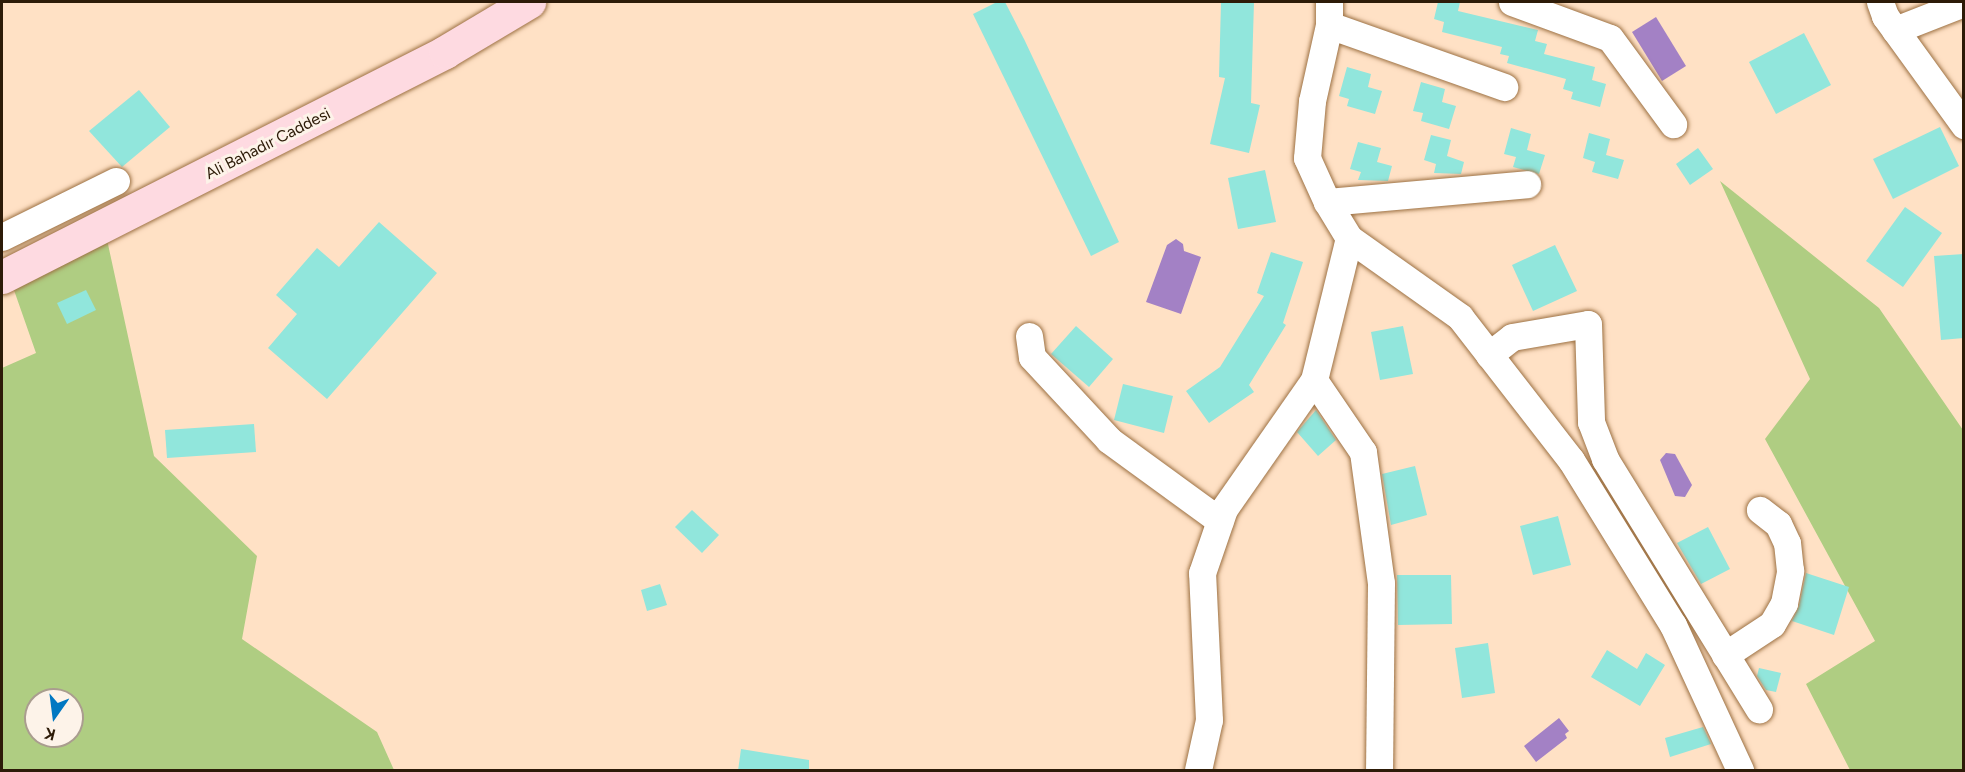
<!DOCTYPE html>
<meta charset="utf-8">
<style>
body{margin:0}
#map{position:relative;width:1965px;height:772px;overflow:hidden;background:#ffe1c5;font-family:Figtree,sans-serif}
div>[style]{position:absolute}
.green>*{inset:0;background:#afcd82}
.water>*{inset:0;background:#a381c5}
.building>*{inset:0;background:#91e6dc}
.roads{filter:drop-shadow(0 0 2px #9d7143) drop-shadow(0 0 2px #9d7143)}
.minor>*{height:27px;margin:-13.5px;padding:0 13.5px;transform-origin:13.5px;border-radius:13.5px;background:#fff}
.major>*{height:33px;margin:-16.5px;padding:0 16.5px;transform-origin:16.5px;border-radius:16.5px;background:#fedae1}
span{translate:-50% -50%;white-space:nowrap;text-align:center;line-height:1.15;-webkit-text-stroke:6px #fdf3e9;paint-order:stroke}
.street-label{font-size:16px;color:#2d1b08}
.frame{position:absolute;inset:0;border:3px solid #2d1b08;pointer-events:none}
.north{position:absolute;left:24px;top:688px;width:60px;height:60px;box-sizing:border-box;background:#fdf3e9;border:2px solid #aa9d8f;border-radius:50%;rotate:194deg;font-size:16px;font-weight:700;line-height:24px;text-align:center;color:#2d1b08}
.north::after{content:'';display:block;margin:auto;width:21px;height:27px;background:#0178c2;clip-path:polygon(50% 0,100% 100%,50% 72%,0 100%)}
</style>
<div id="map">
<div class="green">
<i style="clip-path:polygon(1720px 181px,1879px 308px,1963px 430px,1963px 770px,1850px 770px,1806px 684px,1875px 641px,1765px 439px,1810px 379px)"></i>
<i style="clip-path:polygon(evenodd,106px 235px,154px 456px,257px 556px,242px 639px,377px 732px,394px 770px,2px 770px,2px 368px,36px 353px,8px 273px,106px 235px,36px 700px,72px 700px,72px 736px,36px 736px,36px 700px)"></i>
</div>
<div class="water">
<i style="clip-path:polygon(1656px 17px,1686px 66px,1662px 81px,1632px 32px)"></i>
<i style="clip-path:polygon(1176px 239px,1183px 244px,1184px 251px,1201px 257px,1181px 314px,1146px 302px,1167px 245px)"></i>
<i style="clip-path:polygon(1666px 453px,1675px 454px,1692px 485px,1685px 497px,1675px 496px,1660px 460px)"></i>
<i style="clip-path:polygon(1559px 718px,1569px 731px,1565px 734px,1567px 738px,1536px 762px,1524px 746px)"></i>
</div>
<div class="building">
<i style="clip-path:polygon(997px 2px,1005px 2px,1025px 41px,1119px 242px,1091px 256px,973px 14px)"></i>
<i style="clip-path:polygon(1221px 2px,1254px 2px,1251px 103px,1260px 105px,1249px 153px,1210px 144px,1225px 78px,1219px 77px)"></i>
<i style="clip-path:polygon(1438px 2px,1460px 2px,1458px 11px,1538px 30px,1535px 41px,1547px 44px,1544px 54px,1595px 67px,1592px 80px,1606px 84px,1600px 107px,1571px 99px,1573px 92px,1563px 89px,1566px 79px,1507px 63px,1509px 56px,1500px 54px,1502px 47px,1442px 32px,1444px 22px,1434px 19px)"></i>
<i style="clip-path:polygon(1804px 33px,1831px 85px,1776px 114px,1749px 62px)"></i>
<i style="clip-path:polygon(1347px 67px,1371px 74px,1368px 87px,1382px 91px,1375px 114px,1347px 106px,1349px 99px,1339px 96px)"></i>
<i style="clip-path:polygon(1421px 82px,1445px 89px,1442px 102px,1456px 106px,1449px 129px,1421px 121px,1423px 113px,1413px 111px)"></i>
<i style="clip-path:polygon(139px 90px,170px 127px,122px 167px,89px 131px)"></i>
<i style="clip-path:polygon(1940px 127px,1959px 166px,1893px 199px,1873px 159px)"></i>
<i style="clip-path:polygon(1511px 128px,1531px 134px,1527px 150px,1545px 155px,1539px 174px,1513px 167px,1516px 157px,1504px 154px)"></i>
<i style="clip-path:polygon(1589px 133px,1610px 139px,1606px 155px,1624px 160px,1618px 179px,1592px 172px,1595px 162px,1583px 158px)"></i>
<i style="clip-path:polygon(1431px 135px,1451px 140px,1447px 156px,1464px 162px,1461px 174px,1434px 173px,1436px 164px,1424px 160px)"></i>
<i style="clip-path:polygon(1358px 142px,1381px 148px,1377px 162px,1392px 166px,1388px 181px,1358px 180px,1361px 172px,1350px 169px)"></i>
<i style="clip-path:polygon(1698px 148px,1713px 169px,1690px 185px,1676px 164px)"></i>
<i style="clip-path:polygon(1265px 170px,1276px 222px,1238px 229px,1228px 178px)"></i>
<i style="clip-path:polygon(1905px 207px,1942px 233px,1903px 287px,1866px 261px)"></i>
<i style="clip-path:polygon(379px 222px,437px 273px,327px 399px,268px 348px,297px 314px,276px 295px,317px 248px,339px 267px)"></i>
<i style="clip-path:polygon(1555px 245px,1577px 291px,1533px 311px,1512px 265px)"></i>
<i style="clip-path:polygon(1271px 252px,1303px 262px,1283px 323px,1286px 325px,1249px 385px,1254px 392px,1209px 423px,1186px 391px,1220px 367px,1264px 296px,1257px 293px)"></i>
<i style="clip-path:polygon(1964px 254px,1964px 338px,1941px 340px,1934px 256px)"></i>
<i style="clip-path:polygon(86px 290px,96px 310px,67px 324px,57px 303px)"></i>
<i style="clip-path:polygon(1076px 326px,1113px 359px,1089px 387px,1051px 354px)"></i>
<i style="clip-path:polygon(1403px 326px,1413px 374px,1380px 380px,1371px 332px)"></i>
<i style="clip-path:polygon(1123px 384px,1173px 396px,1164px 433px,1114px 420px)"></i>
<i style="clip-path:polygon(1316px 410px,1336px 440px,1318px 456px,1297px 432px)"></i>
<i style="clip-path:polygon(254px 424px,256px 452px,167px 458px,165px 430px)"></i>
<i style="clip-path:polygon(1415px 466px,1427px 515px,1391px 525px,1382px 474px)"></i>
<i style="clip-path:polygon(692px 510px,719px 535px,702px 553px,675px 527px)"></i>
<i style="clip-path:polygon(1558px 516px,1571px 565px,1533px 575px,1520px 526px)"></i>
<i style="clip-path:polygon(1708px 527px,1730px 569px,1701px 584px,1677px 543px)"></i>
<i style="clip-path:polygon(1806px 573px,1849px 587px,1834px 635px,1792px 621px,1799px 606px)"></i>
<i style="clip-path:polygon(1397px 575px,1451px 575px,1452px 624px,1398px 625px)"></i>
<i style="clip-path:polygon(660px 584px,667px 605px,647px 611px,641px 590px)"></i>
<i style="clip-path:polygon(1488px 643px,1495px 693px,1462px 698px,1455px 648px)"></i>
<i style="clip-path:polygon(1607px 650px,1637px 669px,1646px 653px,1665px 665px,1640px 706px,1591px 677px)"></i>
<i style="clip-path:polygon(1759px 668px,1781px 673px,1776px 692px,1766px 690px,1757px 676px)"></i>
<i style="clip-path:polygon(1703px 727px,1711px 744px,1670px 757px,1665px 738px)"></i>
<i style="clip-path:polygon(741px 749px,809px 760px,809px 771px,738px 771px)"></i>
</div>
<div class="roads">
<div class="minor">
<i style="left:1329px;top:2px;width:23px;rotate:90deg"></i>
<i style="left:1329px;top:25px;width:78px;rotate:102.6deg"></i>
<i style="left:1312px;top:101px;width:57px;rotate:95deg"></i>
<i style="left:1307px;top:158px;width:48px;rotate:65.6deg"></i>
<i style="left:1327px;top:202px;width:42px;rotate:58.6deg"></i>
<i style="left:1349px;top:238px;width:136px;rotate:35.4deg"></i>
<i style="left:1460px;top:317px;width:181px;rotate:52.2deg"></i>
<i style="left:1571px;top:460px;width:194px;rotate:58.3deg"></i>
<i style="left:1673px;top:625px;width:160px;rotate:65.2deg"></i>
<i style="left:1512px;top:2px;width:104px;rotate:20.2deg"></i>
<i style="left:1610px;top:38px;width:107px;rotate:53.8deg"></i>
<i style="left:1880px;top:2px;width:15px;rotate:70deg"></i>
<i style="left:1885px;top:16px;width:135px;rotate:54.1deg"></i>
<i style="left:1329px;top:25px;width:186px;rotate:19.5deg"></i>
<i style="left:1895px;top:30px;width:74px;rotate:-21.4deg"></i>
<i style="left:1327px;top:202px;width:201px;rotate:-5.1deg"></i>
<i style="left:2px;top:237px;width:127px;rotate:-26.2deg"></i>
<i style="left:1029px;top:336px;width:21px;rotate:82deg"></i>
<i style="left:1032px;top:357px;width:113px;rotate:47.1deg"></i>
<i style="left:1109px;top:440px;width:137px;rotate:36.1deg"></i>
<i style="left:1489px;top:355px;width:29px;rotate:-38deg"></i>
<i style="left:1512px;top:337px;width:77px;rotate:-9.7deg"></i>
<i style="left:1588px;top:324px;width:98px;rotate:88.2deg"></i>
<i style="left:1591px;top:422px;width:40px;rotate:69deg"></i>
<i style="left:1605px;top:459px;width:294px;rotate:58.4deg"></i>
<i style="left:1314px;top:380px;width:87px;rotate:55.8deg"></i>
<i style="left:1363px;top:452px;width:132px;rotate:82.2deg"></i>
<i style="left:1381px;top:583px;width:187px;rotate:90.6deg"></i>
<i style="left:1725px;top:655px;width:56px;rotate:-33.4deg"></i>
<i style="left:1772px;top:624px;width:24px;rotate:-60deg"></i>
<i style="left:1784px;top:603px;width:33px;rotate:-79deg"></i>
<i style="left:1790px;top:571px;width:28px;rotate:-96deg"></i>
<i style="left:1787px;top:543px;width:21px;rotate:-115deg"></i>
<i style="left:1778px;top:524px;width:23px;rotate:-142deg"></i>
<i style="left:1198px;top:770px;width:51px;rotate:-77.6deg"></i>
<i style="left:1209px;top:720px;width:147px;rotate:-92.7deg"></i>
<i style="left:1202px;top:573px;width:68px;rotate:-71deg"></i>
<i style="left:1224px;top:509px;width:157px;rotate:-55.1deg"></i>
<i style="left:1314px;top:380px;width:146px;rotate:-76.2deg"></i>
</div>
<div class="major">
<i style="left:2px;top:277px;width:497px;rotate:-26.9deg"></i>
<i style="left:445px;top:52px;width:98px;rotate:-30.8deg"></i>
</div>
</div>
<div class="street-label">
<span style="left:268px;top:144px;rotate:-27deg">Ali Bahadır Caddesi</span>
</div>
<div class="frame"></div>
<div class="north">K</div>
</div>
